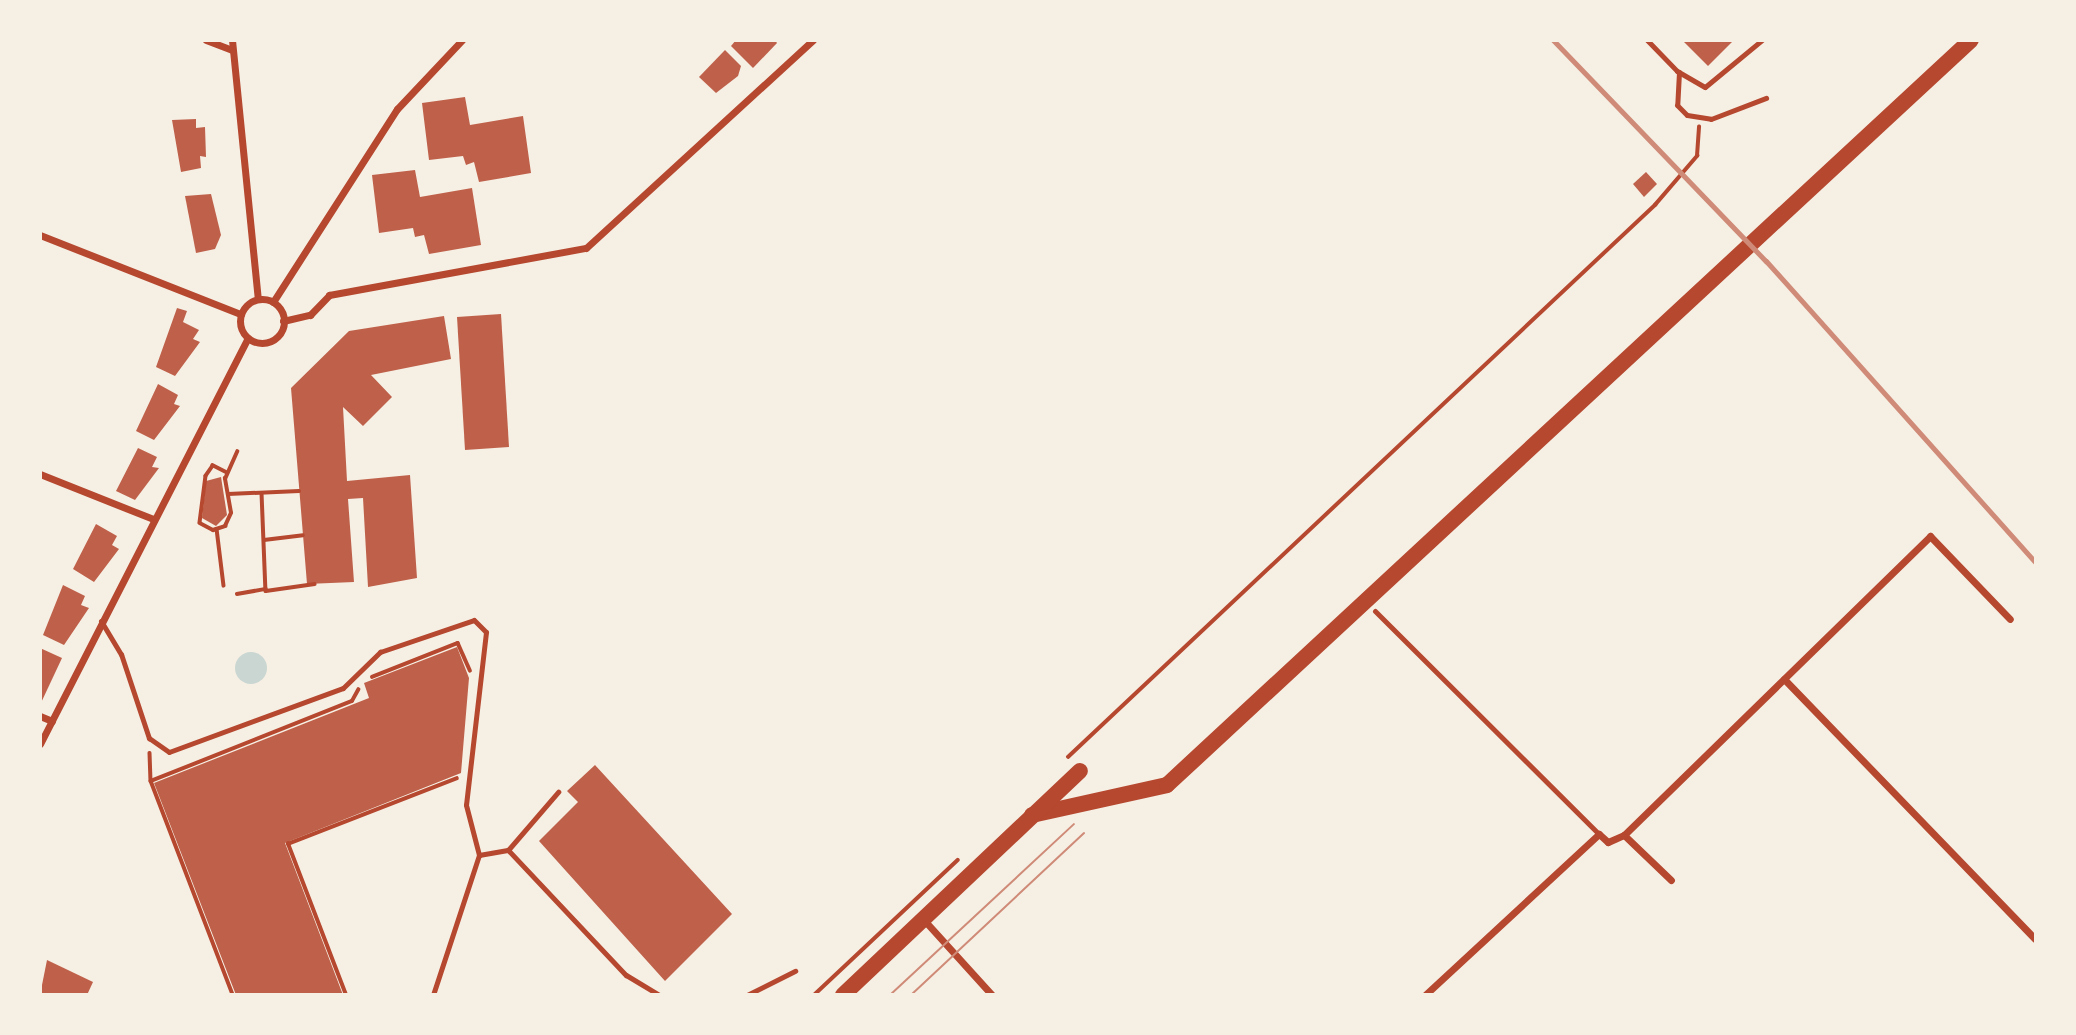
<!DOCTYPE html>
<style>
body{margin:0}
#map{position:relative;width:2076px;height:1035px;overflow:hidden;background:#f6efe4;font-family:Quicksand,sans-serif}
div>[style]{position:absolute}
.water>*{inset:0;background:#c9d6d2}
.round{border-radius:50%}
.building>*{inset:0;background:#bf614a}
.path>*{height:3.5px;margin:-1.75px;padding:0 1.75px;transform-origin:1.75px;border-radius:1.75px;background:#b5482f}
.service>*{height:5px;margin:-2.5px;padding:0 2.5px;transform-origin:2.5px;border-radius:2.5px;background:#b5482f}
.minor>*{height:7px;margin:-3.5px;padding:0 3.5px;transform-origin:3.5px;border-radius:3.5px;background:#b5482f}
.minor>.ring{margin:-3.5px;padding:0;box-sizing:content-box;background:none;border:7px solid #b5482f;border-radius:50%}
.primary>*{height:16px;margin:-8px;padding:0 8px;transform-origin:8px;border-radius:8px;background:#b5482f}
.tram>*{height:2px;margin:-1px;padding:0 1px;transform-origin:1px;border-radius:1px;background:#cf8b77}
.rail>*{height:5px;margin:-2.5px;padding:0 2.5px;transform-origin:2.5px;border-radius:2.5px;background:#cf8b77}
span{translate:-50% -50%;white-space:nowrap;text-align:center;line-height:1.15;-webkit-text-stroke:7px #f6efe4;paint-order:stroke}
.frame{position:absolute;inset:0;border:42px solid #f6efe4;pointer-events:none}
</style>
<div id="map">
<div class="water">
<i class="round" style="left:235px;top:652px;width:32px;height:32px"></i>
</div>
<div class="building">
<i style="clip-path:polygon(736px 40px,775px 40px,777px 43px,753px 68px,731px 46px)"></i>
<i style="clip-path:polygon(1682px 40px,1734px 40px,1708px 66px)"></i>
<i style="clip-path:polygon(725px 50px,741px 66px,738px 76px,716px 93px,699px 77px)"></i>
<i style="clip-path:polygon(465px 97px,470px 125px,523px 116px,531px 173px,479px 182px,474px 162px,466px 165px,463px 156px,429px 160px,422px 103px)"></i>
<i style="clip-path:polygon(196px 119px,196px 128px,205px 127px,206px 157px,200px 156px,201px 168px,181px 172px,172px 120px)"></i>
<i style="clip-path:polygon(415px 170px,420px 197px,472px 188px,481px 245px,429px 254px,424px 235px,415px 237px,413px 228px,379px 233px,372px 175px)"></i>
<i style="clip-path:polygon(1646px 172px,1657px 184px,1644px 197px,1633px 184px)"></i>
<i style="clip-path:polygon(211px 194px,221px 235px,215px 249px,196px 253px,185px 196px)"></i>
<i style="clip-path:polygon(177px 308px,187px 311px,183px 322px,199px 330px,193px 339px,200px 342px,175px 376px,156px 367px)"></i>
<i style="clip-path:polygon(501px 314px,509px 447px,465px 450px,457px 317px)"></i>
<i style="clip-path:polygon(444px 316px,451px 359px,371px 375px,392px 397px,363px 426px,343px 407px,347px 481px,410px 475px,417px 578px,368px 587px,363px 498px,348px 499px,354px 582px,307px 584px,291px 388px,349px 331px)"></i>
<i style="clip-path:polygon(158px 384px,178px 395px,174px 404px,180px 406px,154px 440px,136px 431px)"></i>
<i style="clip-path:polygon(138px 448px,157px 457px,152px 467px,159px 468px,135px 500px,116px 491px)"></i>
<i style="clip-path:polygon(221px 477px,227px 515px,216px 526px,202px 518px,206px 481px)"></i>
<i style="clip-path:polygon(96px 524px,117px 536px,112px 545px,119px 549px,94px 582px,73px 569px)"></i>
<i style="clip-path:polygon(63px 585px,85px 596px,81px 605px,89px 608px,64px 645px,43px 635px)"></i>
<i style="clip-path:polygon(457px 647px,469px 678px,461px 773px,285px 843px,343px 995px,236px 995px,154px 783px,369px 698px,364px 683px)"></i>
<i style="clip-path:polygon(40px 648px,62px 658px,40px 705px)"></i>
<i style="clip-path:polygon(595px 765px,732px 914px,665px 981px,539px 841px,578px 802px,567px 791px)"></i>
<i style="clip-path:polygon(47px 960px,93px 982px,87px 995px,40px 995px)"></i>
</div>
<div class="path">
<i style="left:227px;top:473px;width:16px;rotate:-153deg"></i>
<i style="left:213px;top:466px;width:12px;rotate:125deg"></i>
<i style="left:206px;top:476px;width:47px;rotate:97.3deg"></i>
<i style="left:200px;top:523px;width:15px;rotate:28deg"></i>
<i style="left:213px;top:530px;width:13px;rotate:-18deg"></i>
<i style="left:225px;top:526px;width:14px;rotate:-65deg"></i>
<i style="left:231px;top:513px;width:35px;rotate:-100deg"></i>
<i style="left:225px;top:479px;width:30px;rotate:-66deg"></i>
<i style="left:262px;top:493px;width:98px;rotate:87.7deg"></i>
<i style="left:266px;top:591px;width:49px;rotate:-8.1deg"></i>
<i style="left:228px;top:494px;width:71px;rotate:-2.4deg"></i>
<i style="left:217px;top:529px;width:57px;rotate:83deg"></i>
<i style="left:264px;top:540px;width:39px;rotate:-7deg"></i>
<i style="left:237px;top:594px;width:29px;rotate:-10deg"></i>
<i style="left:372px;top:677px;width:92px;rotate:-21.6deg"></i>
<i style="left:458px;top:643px;width:30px;rotate:66deg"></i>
<i style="left:150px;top:753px;width:28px;rotate:88deg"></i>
<i style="left:151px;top:781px;width:229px;rotate:69deg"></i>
<i style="left:1068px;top:757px;width:806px;rotate:-43.24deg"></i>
<i style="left:1655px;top:205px;width:65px;rotate:-49.4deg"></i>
<i style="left:1697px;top:156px;width:29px;rotate:-86deg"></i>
<i style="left:151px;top:781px;width:216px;rotate:-21.7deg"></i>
<i style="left:352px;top:701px;width:13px;rotate:-61deg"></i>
<i style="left:346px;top:995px;width:162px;rotate:-111deg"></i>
<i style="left:288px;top:844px;width:181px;rotate:-21.3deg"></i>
<i style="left:814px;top:995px;width:197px;rotate:-43.2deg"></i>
</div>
<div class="service">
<i style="left:1647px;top:40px;width:43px;rotate:45.9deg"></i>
<i style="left:1677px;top:71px;width:32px;rotate:30deg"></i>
<i style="left:1705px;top:87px;width:74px;rotate:-39.5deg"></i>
<i style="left:1679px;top:72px;width:33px;rotate:93deg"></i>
<i style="left:1677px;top:105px;width:14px;rotate:45deg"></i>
<i style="left:1687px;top:115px;width:24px;rotate:9deg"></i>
<i style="left:1711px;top:119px;width:59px;rotate:-20.9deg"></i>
<i style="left:1375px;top:611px;width:316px;rotate:44.9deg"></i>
<i style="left:101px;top:621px;width:39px;rotate:59deg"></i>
<i style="left:121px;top:654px;width:89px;rotate:71.6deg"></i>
<i style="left:149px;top:738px;width:24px;rotate:35deg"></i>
<i style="left:169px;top:752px;width:185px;rotate:-20.2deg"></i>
<i style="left:343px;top:688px;width:52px;rotate:-44.2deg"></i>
<i style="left:380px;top:652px;width:99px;rotate:-18.8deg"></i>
<i style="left:474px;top:620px;width:17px;rotate:45deg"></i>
<i style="left:486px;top:632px;width:174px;rotate:96.6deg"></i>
<i style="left:466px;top:805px;width:52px;rotate:75.4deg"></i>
<i style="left:479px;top:855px;width:147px;rotate:108.2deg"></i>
<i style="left:508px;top:850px;width:77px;rotate:-49.2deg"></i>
<i style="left:479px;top:855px;width:29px;rotate:-10deg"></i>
<i style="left:508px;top:850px;width:172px;rotate:46.7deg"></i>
<i style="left:626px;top:975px;width:39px;rotate:31deg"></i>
<i style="left:747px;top:995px;width:54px;rotate:-26.6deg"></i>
</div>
<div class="minor">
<i style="left:206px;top:40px;width:28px;rotate:21deg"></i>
<i style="left:232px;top:40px;width:260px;rotate:84.3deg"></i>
<i style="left:40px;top:235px;width:216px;rotate:21.5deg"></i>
<i class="ring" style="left:240px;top:299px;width:37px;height:37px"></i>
<i style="left:273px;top:302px;width:229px;rotate:-57.3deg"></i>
<i style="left:397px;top:109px;width:95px;rotate:-46.7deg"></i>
<i style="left:283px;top:321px;width:28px;rotate:-13deg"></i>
<i style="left:310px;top:315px;width:28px;rotate:-46deg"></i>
<i style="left:329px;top:295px;width:261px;rotate:-10.4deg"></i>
<i style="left:586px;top:248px;width:308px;rotate:-42.5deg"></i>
<i style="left:40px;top:474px;width:122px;rotate:21.7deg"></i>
<i style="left:1784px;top:679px;width:363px;rotate:46deg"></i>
<i style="left:40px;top:716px;width:13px;rotate:23deg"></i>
<i style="left:40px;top:744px;width:456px;rotate:-62.9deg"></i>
<i style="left:1624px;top:835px;width:65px;rotate:43.8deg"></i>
<i style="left:924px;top:920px;width:101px;rotate:47.8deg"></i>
<i style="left:1425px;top:995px;width:237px;rotate:-42.8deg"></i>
<i style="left:1599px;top:834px;width:12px;rotate:42deg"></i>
<i style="left:1608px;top:842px;width:17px;rotate:-24deg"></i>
<i style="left:1624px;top:835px;width:428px;rotate:-44.3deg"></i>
<i style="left:1930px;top:536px;width:115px;rotate:46.1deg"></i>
</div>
<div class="primary">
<i style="left:1032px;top:815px;width:138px;rotate:-12.5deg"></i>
<i style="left:1167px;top:785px;width:1096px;rotate:-42.82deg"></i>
<i style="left:843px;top:995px;width:326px;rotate:-43.4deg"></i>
</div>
<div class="tram">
<i style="left:890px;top:995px;width:251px;rotate:-42.9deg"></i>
<i style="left:911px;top:995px;width:237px;rotate:-43.1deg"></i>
</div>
<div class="rail">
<i style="left:1553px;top:40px;width:307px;rotate:46.1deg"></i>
<i style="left:1766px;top:261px;width:405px;rotate:48.2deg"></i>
</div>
<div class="frame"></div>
</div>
